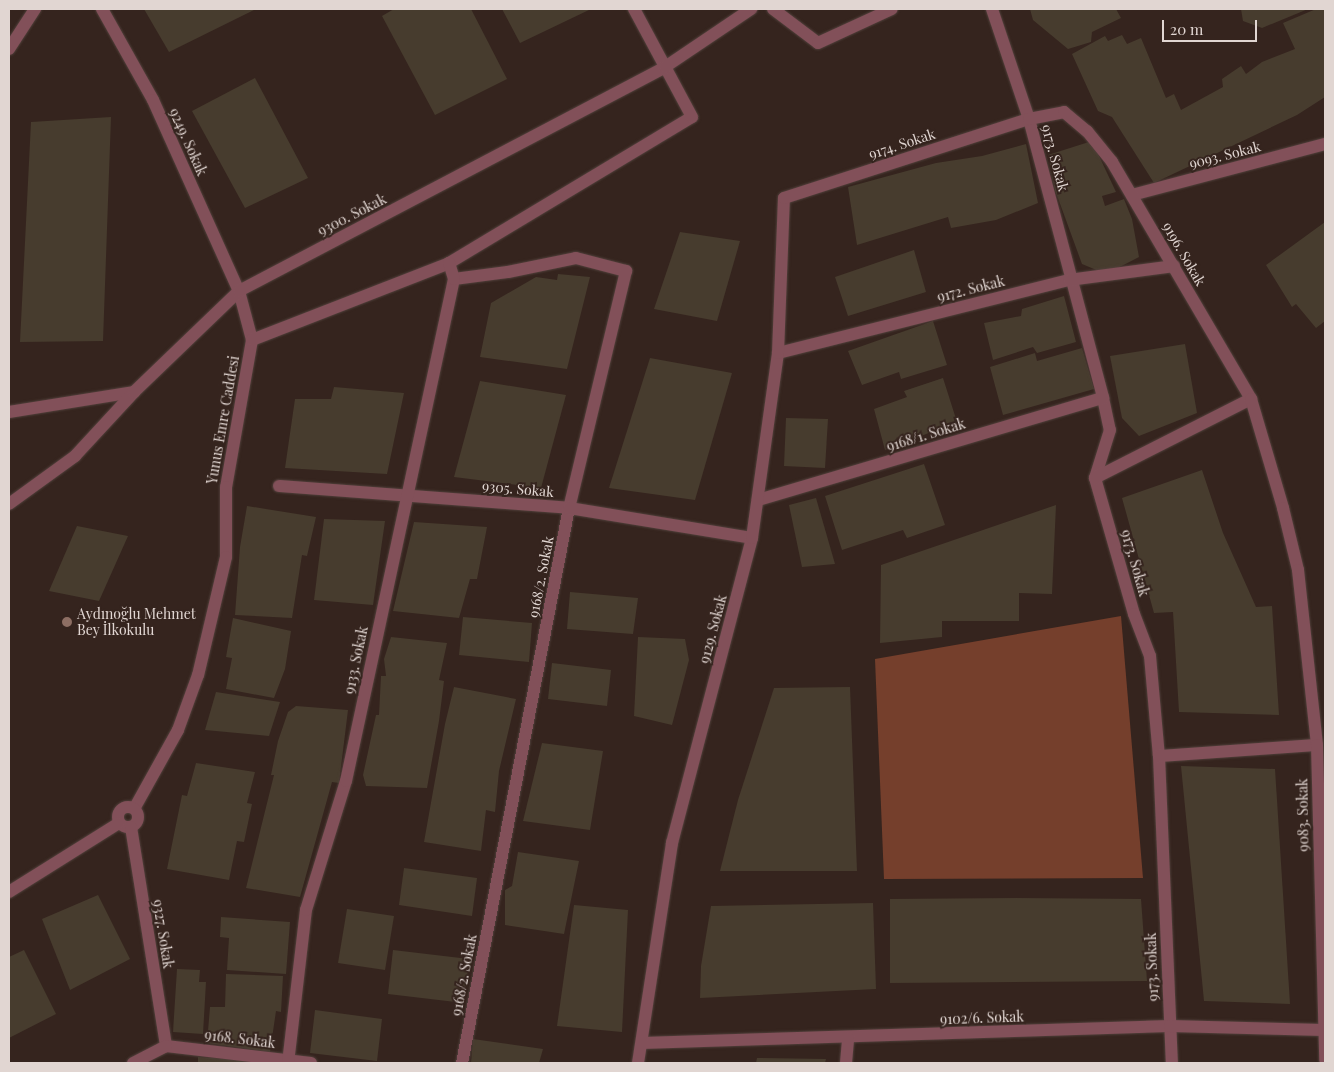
<!DOCTYPE html>
<meta charset="utf-8">
<style>
body{margin:0}
#map{position:relative;width:1334px;height:1072px;overflow:hidden;background:#35241e;font-family:"Playfair Display",serif}
div>[style]{position:absolute}
.green>*{inset:0;background:#753f2c}
.building>*{inset:0;background:#473c2e}
.roads{filter:drop-shadow(0 0 1px #51403b) drop-shadow(0 0 1px #51403b)}
.minor>*{height:12px;margin:-6px;padding:0 6px;transform-origin:6px;border-radius:6px;background:#825059}
.minor>.ring{margin:-6px;padding:0;box-sizing:content-box;background:none;border:12px solid #825059;border-radius:50%}
.dots>*{width:14px;height:14px;translate:-50% -50%;box-sizing:border-box;border:2px solid #35241e;border-radius:50%}
span{translate:-50% -50%;white-space:nowrap;text-align:center;line-height:1.15;-webkit-text-stroke:4px #35241e;paint-order:stroke}
.street-label{font-size:14px;color:#e1d6d2}
.poi-label{font-size:14px;color:#e1d6d2}
.left{translate:0 -50%;text-align:left}
.frame{position:absolute;inset:0;border:10px solid #e1d6d2;pointer-events:none}
.scale{position:absolute;left:1162px;top:20px;width:95px;height:22px;box-sizing:border-box;border:2px solid #e1d6d2;border-top:0;padding-left:6px;font-size:15px;line-height:18px;white-space:nowrap;color:#e1d6d2;-webkit-text-stroke:4px #35241e;paint-order:stroke}
</style>
<div id="map">
<div class="green">
<i style="clip-path:polygon(1121px 616px,1143px 878px,884px 879px,875px 659px)"></i>
</div>
<div class="building">
<i style="clip-path:polygon(144px 9px,256px 9px,169px 52px)"></i>
<i style="clip-path:polygon(394px 9px,471px 9px,507px 79px,435px 115px,382px 16px)"></i>
<i style="clip-path:polygon(502px 9px,591px 9px,520px 43px)"></i>
<i style="clip-path:polygon(1030px 9px,1116px 9px,1121px 18px,1092px 32px,1091px 42px,1068px 49px,1033px 20px)"></i>
<i style="clip-path:polygon(1241px 9px,1308px 9px,1262px 28px,1243px 21px)"></i>
<i style="clip-path:polygon(1316px 9px,1325px 9px,1325px 97px,1297px 115px,1154px 183px,1112px 117px,1098px 111px,1072px 54px,1105px 36px,1108px 41px,1122px 35px,1127px 44px,1141px 38px,1166px 98px,1174px 94px,1181px 110px,1223px 87px,1222px 79px,1241px 66px,1246px 74px,1262px 62px,1295px 49px,1283px 23px)"></i>
<i style="clip-path:polygon(255px 78px,308px 178px,245px 208px,192px 111px)"></i>
<i style="clip-path:polygon(111px 117px,103px 341px,20px 342px,31px 122px)"></i>
<i style="clip-path:polygon(1092px 141px,1116px 192px,1102px 196px,1105px 206px,1124px 199px,1132px 219px,1139px 257px,1106px 274px,1082px 264px,1055px 190px,1048px 155px)"></i>
<i style="clip-path:polygon(1026px 144px,1038px 203px,996px 220px,951px 228px,948px 217px,857px 245px,848px 187px,936px 163px,982px 156px)"></i>
<i style="clip-path:polygon(1325px 222px,1325px 321px,1316px 328px,1296px 304px,1292px 307px,1266px 265px)"></i>
<i style="clip-path:polygon(680px 232px,740px 241px,717px 321px,654px 309px)"></i>
<i style="clip-path:polygon(914px 250px,926px 292px,848px 316px,835px 277px)"></i>
<i style="clip-path:polygon(558px 274px,590px 277px,567px 369px,480px 357px,491px 303px,536px 277px,557px 280px)"></i>
<i style="clip-path:polygon(1064px 296px,1076px 342px,1037px 353px,1033px 347px,993px 360px,984px 323px,1021px 316px,1022px 309px)"></i>
<i style="clip-path:polygon(933px 321px,947px 365px,901px 379px,899px 372px,862px 385px,848px 351px)"></i>
<i style="clip-path:polygon(1185px 344px,1197px 413px,1139px 436px,1122px 418px,1110px 356px)"></i>
<i style="clip-path:polygon(1082px 348px,1094px 389px,1003px 415px,990px 367px,1035px 353px,1037px 361px)"></i>
<i style="clip-path:polygon(650px 358px,732px 373px,695px 500px,609px 488px)"></i>
<i style="clip-path:polygon(943px 378px,957px 422px,885px 450px,874px 409px,907px 397px,904px 391px)"></i>
<i style="clip-path:polygon(480px 381px,566px 395px,541px 488px,454px 477px)"></i>
<i style="clip-path:polygon(334px 387px,404px 393px,387px 474px,285px 468px,295px 399px,331px 399px)"></i>
<i style="clip-path:polygon(786px 418px,828px 419px,825px 468px,784px 466px)"></i>
<i style="clip-path:polygon(924px 464px,945px 525px,907px 538px,903px 530px,842px 550px,825px 496px)"></i>
<i style="clip-path:polygon(1202px 470px,1223px 533px,1256px 607px,1272px 606px,1279px 715px,1179px 712px,1173px 612px,1154px 613px,1122px 498px)"></i>
<i style="clip-path:polygon(816px 498px,835px 564px,802px 567px,789px 505px)"></i>
<i style="clip-path:polygon(1056px 505px,1052px 594px,1019px 593px,1019px 621px,942px 621px,942px 637px,880px 643px,881px 565px)"></i>
<i style="clip-path:polygon(247px 506px,316px 517px,307px 556px,302px 555px,292px 618px,235px 615px,240px 547px)"></i>
<i style="clip-path:polygon(324px 519px,385px 521px,373px 605px,314px 600px)"></i>
<i style="clip-path:polygon(414px 522px,487px 527px,477px 579px,470px 579px,459px 618px,393px 611px)"></i>
<i style="clip-path:polygon(77px 526px,128px 536px,99px 601px,49px 591px)"></i>
<i style="clip-path:polygon(570px 592px,638px 598px,633px 634px,567px 629px)"></i>
<i style="clip-path:polygon(463px 617px,532px 623px,529px 662px,459px 655px)"></i>
<i style="clip-path:polygon(233px 618px,291px 631px,285px 669px,274px 698px,226px 689px,232px 658px,226px 657px)"></i>
<i style="clip-path:polygon(391px 637px,447px 643px,439px 680px,444px 681px,439px 721px,427px 788px,366px 786px,363px 775px,376px 715px,379px 715px,381px 676px,386px 676px,384px 659px)"></i>
<i style="clip-path:polygon(638px 637px,685px 639px,689px 660px,672px 725px,634px 716px)"></i>
<i style="clip-path:polygon(552px 663px,611px 670px,607px 706px,548px 699px)"></i>
<i style="clip-path:polygon(454px 687px,516px 699px,499px 771px,495px 812px,486px 810px,481px 851px,424px 842px,445px 724px)"></i>
<i style="clip-path:polygon(850px 687px,857px 871px,720px 871px,738px 800px,774px 688px)"></i>
<i style="clip-path:polygon(216px 692px,280px 702px,269px 736px,205px 730px)"></i>
<i style="clip-path:polygon(296px 706px,348px 710px,339px 783px,332px 782px,300px 897px,246px 888px,274px 775px,271px 775px,278px 741px,288px 712px)"></i>
<i style="clip-path:polygon(542px 743px,603px 751px,590px 830px,523px 821px)"></i>
<i style="clip-path:polygon(196px 763px,255px 772px,247px 803px,252px 804px,244px 842px,237px 841px,229px 880px,167px 869px,182px 795px,187px 796px)"></i>
<i style="clip-path:polygon(1181px 766px,1275px 769px,1290px 1004px,1204px 1001px)"></i>
<i style="clip-path:polygon(518px 852px,579px 861px,564px 934px,505px 925px,505px 890px,512px 886px)"></i>
<i style="clip-path:polygon(404px 868px,477px 878px,472px 916px,399px 905px)"></i>
<i style="clip-path:polygon(98px 895px,130px 959px,70px 990px,42px 919px)"></i>
<i style="clip-path:polygon(1016px 898px,1141px 899px,1147px 981px,890px 983px,890px 899px)"></i>
<i style="clip-path:polygon(873px 903px,876px 989px,700px 998px,701px 966px,711px 906px)"></i>
<i style="clip-path:polygon(574px 905px,628px 910px,622px 1032px,557px 1026px)"></i>
<i style="clip-path:polygon(347px 909px,394px 916px,385px 970px,338px 963px)"></i>
<i style="clip-path:polygon(221px 917px,290px 922px,286px 974px,227px 970px,229px 938px,220px 937px)"></i>
<i style="clip-path:polygon(24px 950px,56px 1014px,9px 1038px,9px 957px)"></i>
<i style="clip-path:polygon(393px 950px,469px 959px,464px 1003px,388px 994px)"></i>
<i style="clip-path:polygon(177px 969px,200px 970px,199px 982px,206px 982px,203px 1034px,173px 1032px)"></i>
<i style="clip-path:polygon(226px 974px,283px 976px,281px 1012px,276px 1011px,270px 1052px,207px 1043px,210px 1007px,225px 1007px)"></i>
<i style="clip-path:polygon(315px 1010px,382px 1019px,377px 1061px,310px 1053px)"></i>
<i style="clip-path:polygon(473px 1039px,543px 1049px,539px 1063px,471px 1063px)"></i>
<i style="clip-path:polygon(198px 1057px,262px 1061px,262px 1063px,198px 1063px)"></i>
<i style="clip-path:polygon(757px 1058px,826px 1059px,825px 1063px,756px 1063px)"></i>
</div>
<div class="roads">
<div class="minor">
<i style="left:102px;top:9px;width:104px;rotate:60.7deg"></i>
<i style="left:153px;top:100px;width:209px;rotate:65.8deg"></i>
<i style="left:239px;top:291px;width:51px;rotate:75.1deg"></i>
<i style="left:252px;top:340px;width:149px;rotate:100deg"></i>
<i style="left:226px;top:487px;width:70px;rotate:90deg"></i>
<i style="left:226px;top:557px;width:121px;rotate:103.3deg"></i>
<i style="left:198px;top:675px;width:59px;rotate:110deg"></i>
<i style="left:178px;top:730px;width:90px;rotate:119.1deg"></i>
<i style="left:773px;top:9px;width:56px;rotate:37.1deg"></i>
<i style="left:818px;top:43px;width:81px;rotate:-24.7deg"></i>
<i style="left:992px;top:9px;width:116px;rotate:71.4deg"></i>
<i style="left:1029px;top:119px;width:289px;rotate:75.1deg"></i>
<i style="left:1103px;top:398px;width:33px;rotate:78deg"></i>
<i style="left:1110px;top:430px;width:50px;rotate:107.4deg"></i>
<i style="left:1095px;top:478px;width:141px;rotate:74deg"></i>
<i style="left:1134px;top:614px;width:45px;rotate:69.1deg"></i>
<i style="left:1150px;top:656px;width:100px;rotate:84.9deg"></i>
<i style="left:1159px;top:756px;width:307px;rotate:87.6deg"></i>
<i style="left:9px;top:49px;width:48px;rotate:-57deg"></i>
<i style="left:1132px;top:195px;width:200px;rotate:-14.8deg"></i>
<i style="left:454px;top:279px;width:54px;rotate:-7.4deg"></i>
<i style="left:508px;top:272px;width:69px;rotate:-11.6deg"></i>
<i style="left:576px;top:258px;width:52px;rotate:14.6deg"></i>
<i style="left:626px;top:271px;width:244px;rotate:103.5deg"></i>
<i style="left:569px;top:508px;width:565px;rotate:100.91deg"></i>
<i style="left:252px;top:340px;width:212px;rotate:-21.3deg"></i>
<i style="left:449px;top:263px;width:283px;rotate:-31deg"></i>
<i style="left:692px;top:117px;width:123px;rotate:-118.2deg"></i>
<i style="left:778px;top:353px;width:300px;rotate:-14.1deg"></i>
<i style="left:1069px;top:280px;width:106px;rotate:-7.6deg"></i>
<i style="left:9px;top:412px;width:127px;rotate:-9.1deg"></i>
<i style="left:1095px;top:478px;width:175px;rotate:-26.9deg"></i>
<i style="left:279px;top:486px;width:291px;rotate:4.3deg"></i>
<i style="left:569px;top:508px;width:185px;rotate:9.3deg"></i>
<i style="left:758px;top:500px;width:360px;rotate:-16.5deg"></i>
<i style="left:9px;top:504px;width:82px;rotate:-36deg"></i>
<i style="left:75px;top:456px;width:87px;rotate:-47.3deg"></i>
<i style="left:134px;top:392px;width:146px;rotate:-43.9deg"></i>
<i style="left:239px;top:291px;width:481px;rotate:-27.7deg"></i>
<i style="left:665px;top:67px;width:104px;rotate:-34deg"></i>
<i style="left:1159px;top:756px;width:158px;rotate:-4deg"></i>
<i class="ring" style="left:118px;top:807px;width:8px;height:8px"></i>
<i style="left:131px;top:827px;width:222px;rotate:80.9deg"></i>
<i style="left:9px;top:892px;width:130px;rotate:-32.1deg"></i>
<i style="left:642px;top:1043px;width:528px;rotate:-1.84deg"></i>
<i style="left:1170px;top:1026px;width:153px;rotate:1.5deg"></i>
<i style="left:166px;top:1046px;width:146px;rotate:6.7deg"></i>
<i style="left:133px;top:1063px;width:37px;rotate:-27deg"></i>
<i style="left:288px;top:1063px;width:154px;rotate:-83.3deg"></i>
<i style="left:306px;top:910px;width:135px;rotate:-72.8deg"></i>
<i style="left:346px;top:781px;width:513px;rotate:-77.86deg"></i>
<i style="left:454px;top:279px;width:17px;rotate:-107deg"></i>
<i style="left:638px;top:1063px;width:223px;rotate:-81.2deg"></i>
<i style="left:672px;top:843px;width:315px;rotate:-75.3deg"></i>
<i style="left:752px;top:538px;width:187px;rotate:-82deg"></i>
<i style="left:778px;top:353px;width:155px;rotate:-87.8deg"></i>
<i style="left:784px;top:198px;width:257px;rotate:-17.9deg"></i>
<i style="left:1029px;top:119px;width:36px;rotate:-11deg"></i>
<i style="left:1064px;top:112px;width:30px;rotate:40deg"></i>
<i style="left:1087px;top:131px;width:40px;rotate:51deg"></i>
<i style="left:1112px;top:162px;width:275px;rotate:59.6deg"></i>
<i style="left:1251px;top:399px;width:114px;rotate:73.6deg"></i>
<i style="left:1283px;top:508px;width:64px;rotate:76.4deg"></i>
<i style="left:1298px;top:570px;width:176px;rotate:83.8deg"></i>
<i style="left:1317px;top:745px;width:315px;rotate:88.5deg"></i>
<i style="left:846px;top:1063px;width:25px;rotate:-85deg"></i>
</div>
</div>
<div class="dots">
<i style="left:67px;top:622px;background:#8d6e63"></i>
</div>
<div class="street-label">
<span style="left:188px;top:142px;rotate:66deg">9249. Sokak</span>
<span style="left:902px;top:144px;rotate:-18deg">9174. Sokak</span>
<span style="left:1225px;top:155px;rotate:-14deg">9093. Sokak</span>
<span style="left:1055px;top:158px;rotate:75deg">9173. Sokak</span>
<span style="left:352px;top:215px;rotate:-27deg">9300. Sokak</span>
<span style="left:1184px;top:254px;rotate:60deg">9196. Sokak</span>
<span style="left:971px;top:289px;rotate:-14deg">9172. Sokak</span>
<span style="left:223px;top:420px;rotate:-80deg">Yunus Emre Caddesi</span>
<span style="left:926px;top:435px;rotate:-17deg">9168/1. Sokak</span>
<span style="left:518px;top:489px;rotate:5deg">9305. Sokak</span>
<span style="left:1135px;top:563px;rotate:74deg">9173. Sokak</span>
<span style="left:541px;top:577px;rotate:-79deg">9168/2. Sokak</span>
<span style="left:713px;top:629px;rotate:-75deg">9129. Sokak</span>
<span style="left:356px;top:660px;rotate:-78deg">9133. Sokak</span>
<span style="left:1303px;top:815px;rotate:-91deg">9083. Sokak</span>
<span style="left:163px;top:934px;rotate:81deg">9327. Sokak</span>
<span style="left:1152px;top:967px;rotate:-92deg">9173. Sokak</span>
<span style="left:464px;top:975px;rotate:-79deg">9168/2. Sokak</span>
<span style="left:982px;top:1018px;rotate:-2deg">9102/6. Sokak</span>
<span style="left:240px;top:1039px;rotate:7deg">9168. Sokak</span>
</div>
<div class="poi-label">
<span class="left" style="left:77px;top:622px">Aydınoğlu Mehmet<br>Bey İlkokulu</span>
</div>
<div class="frame"></div>
<div class="scale">20 m</div>
</div>
